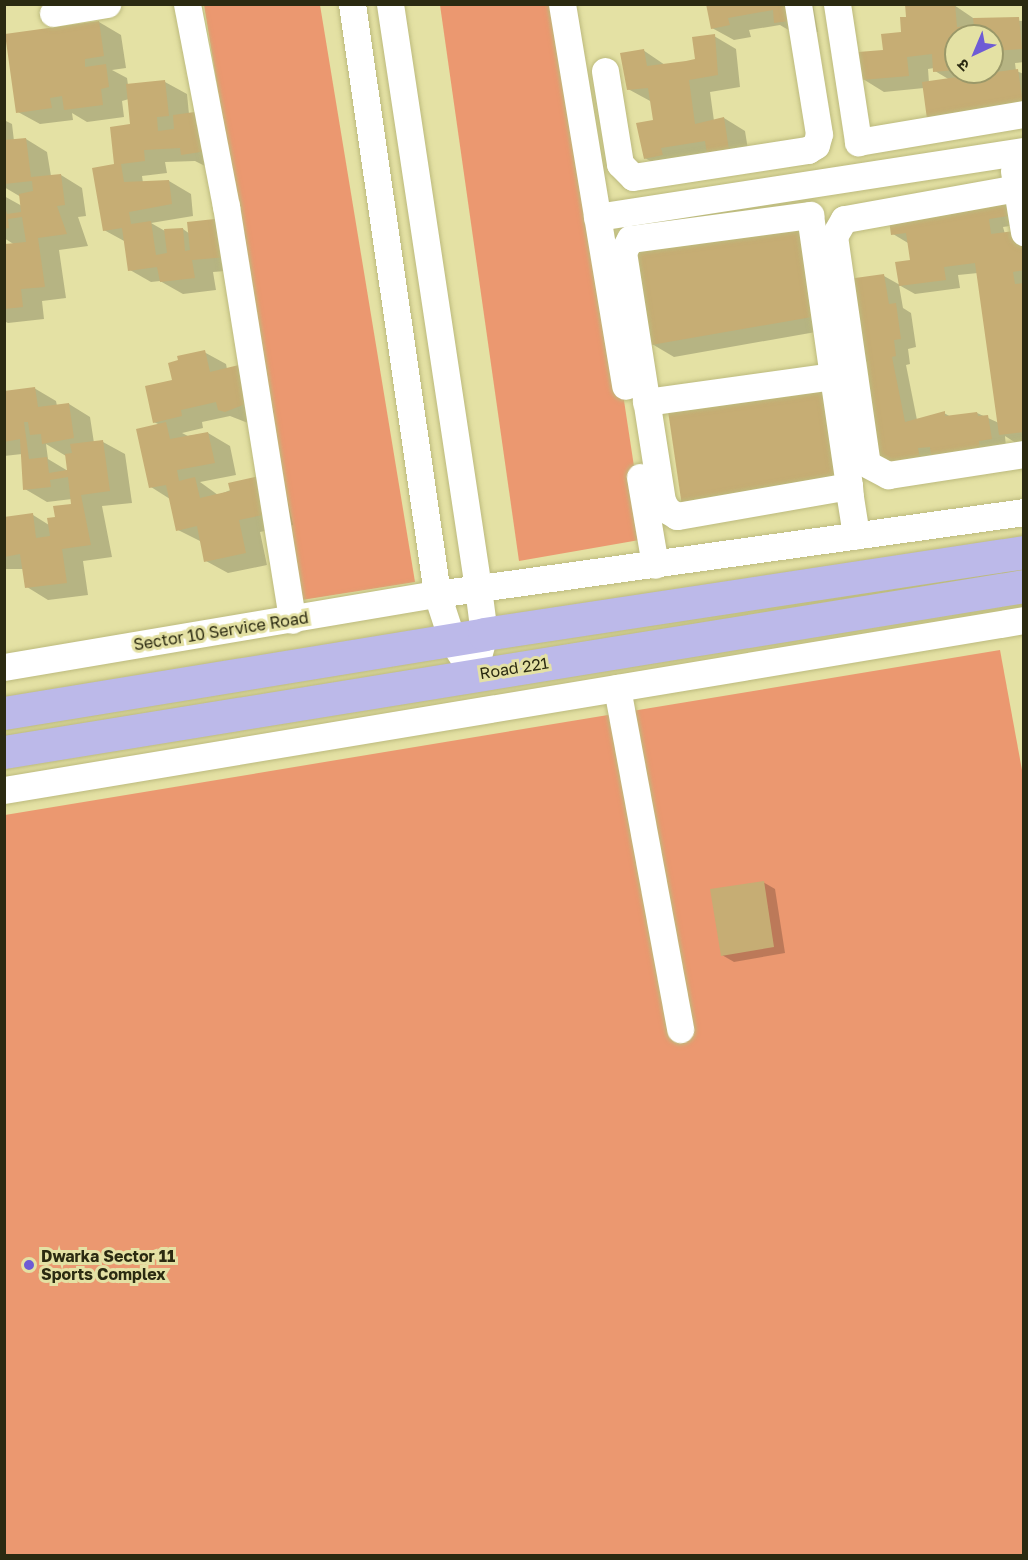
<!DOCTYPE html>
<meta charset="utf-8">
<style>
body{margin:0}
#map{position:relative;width:1028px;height:1560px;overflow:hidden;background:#e4e1a4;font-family:"Golos Text","Noto Sans Devanagari",sans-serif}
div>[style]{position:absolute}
.green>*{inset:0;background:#eb9870}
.shadow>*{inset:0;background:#0003}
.building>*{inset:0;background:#c6ad74}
.roads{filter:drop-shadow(0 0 2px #bcba7d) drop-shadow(0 0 2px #bcba7d)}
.minor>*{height:27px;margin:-13.5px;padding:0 13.5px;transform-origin:13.5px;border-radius:13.5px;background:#fff}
.major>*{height:33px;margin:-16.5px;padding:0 16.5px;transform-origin:16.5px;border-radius:16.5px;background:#bcb9e9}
.dots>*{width:16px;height:16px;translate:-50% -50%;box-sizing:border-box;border:3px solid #e4e1a4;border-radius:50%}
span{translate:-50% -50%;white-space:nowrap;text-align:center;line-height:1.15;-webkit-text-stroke:6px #e4e1a4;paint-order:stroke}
.street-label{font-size:16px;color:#2b2a11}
.poi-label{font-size:16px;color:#2b2a11;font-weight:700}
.left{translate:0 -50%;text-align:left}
.frame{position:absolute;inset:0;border:6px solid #2b2a11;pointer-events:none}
.north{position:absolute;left:944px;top:24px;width:60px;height:60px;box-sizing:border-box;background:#e4e1a4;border:2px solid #9a9869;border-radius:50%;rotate:224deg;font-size:16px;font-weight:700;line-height:24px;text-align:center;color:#2b2a11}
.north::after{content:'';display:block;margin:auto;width:21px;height:27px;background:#6e5bd5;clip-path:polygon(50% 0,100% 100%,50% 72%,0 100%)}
</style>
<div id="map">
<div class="green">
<i style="clip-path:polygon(204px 5px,320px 5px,415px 582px,302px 600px)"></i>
<i style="clip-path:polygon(440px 5px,564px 5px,645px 539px,519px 561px)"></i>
<i style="clip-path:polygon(1000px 650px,1024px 781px,1023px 1555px,5px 1556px,5px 815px)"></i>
</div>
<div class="shadow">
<i style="clip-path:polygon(707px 4px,813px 4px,818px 32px,797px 35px,780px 25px,749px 30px,751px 37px,734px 40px,712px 28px)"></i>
<i style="clip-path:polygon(evenodd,954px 5px,976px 20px,1024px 21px,1024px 62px,1015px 63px,1016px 71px,1024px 74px,1024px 120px,924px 88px,884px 92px,863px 79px,903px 33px,954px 5px,956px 36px,992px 36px,992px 72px,956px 72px,956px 36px,954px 5px,934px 68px,935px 71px,950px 80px,929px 83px,928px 69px,934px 68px)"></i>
<i style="clip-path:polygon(99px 22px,121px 35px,126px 68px,112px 70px,127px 78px,128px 85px,165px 82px,187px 94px,189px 114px,229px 163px,205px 166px,195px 161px,165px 162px,167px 173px,142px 176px,143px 183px,169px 181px,191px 194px,193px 216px,151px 223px,165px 231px,183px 229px,190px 234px,224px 220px,245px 233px,249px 269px,213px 272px,216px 290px,183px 294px,160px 281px,151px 282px,130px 270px,126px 242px,104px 230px,115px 165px,132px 126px,129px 99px,122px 101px,124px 117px,87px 122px,72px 113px,73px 120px,40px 124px,18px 112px)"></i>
<i style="clip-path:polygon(714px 36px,736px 49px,740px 87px,710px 92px,714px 121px,724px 118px,745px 131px,750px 162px,667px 171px,645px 158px,655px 121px,652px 102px,628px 89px,643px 50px,665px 65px,696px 60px)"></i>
<i style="clip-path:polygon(4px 120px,12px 124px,14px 141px,26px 139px,47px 152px,51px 176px,61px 175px,82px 188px,86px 216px,78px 217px,88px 246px,59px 250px,66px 298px,42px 301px,44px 319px,8px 323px,4px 321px,4px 256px,15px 245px,4px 238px,4px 196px,22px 206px,21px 197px,4px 187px)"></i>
<i style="clip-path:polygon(evenodd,1004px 197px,1022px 224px,1003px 227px,1005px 234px,1024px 233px,1024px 442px,1016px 443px,1005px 436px,1006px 447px,876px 463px,868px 363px,856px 357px,884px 276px,900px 285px,912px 261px,908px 243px,893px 234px,1004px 197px,978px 273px,999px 423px,977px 413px,951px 417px,944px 413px,917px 420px,906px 365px,910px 364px,908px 349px,916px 347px,911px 313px,903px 308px,899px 285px,915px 294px,960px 288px,958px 275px,978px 273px)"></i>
<i style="clip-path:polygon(635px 251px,844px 327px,674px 357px,652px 344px)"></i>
<i style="clip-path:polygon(204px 352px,226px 364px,227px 369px,265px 378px,274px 413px,248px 423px,230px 416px,202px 422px,203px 428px,182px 433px,188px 436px,208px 433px,230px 446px,236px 475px,200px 482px,218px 495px,263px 477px,285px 489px,293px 525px,260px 532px,267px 565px,228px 573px,206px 561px,202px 542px,178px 530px,170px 499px,151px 487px,160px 425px,154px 422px,174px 381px)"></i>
<i style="clip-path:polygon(evenodd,34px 388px,56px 401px,57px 406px,69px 404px,90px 417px,94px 443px,103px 442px,125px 454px,132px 503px,102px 506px,112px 557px,83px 561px,88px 595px,48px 600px,27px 587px,24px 569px,4px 569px,4px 519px,33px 515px,49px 525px,73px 505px,72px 499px,47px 502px,25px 489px,22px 454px,4px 456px,4px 412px,34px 388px,46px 444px,66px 456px,68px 471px,48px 459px,46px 444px)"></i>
<i style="clip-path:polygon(763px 882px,775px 889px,785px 953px,734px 962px,722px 955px)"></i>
</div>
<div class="building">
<i style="clip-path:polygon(706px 4px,794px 4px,797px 20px,774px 23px,773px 10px,728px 18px,730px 25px,711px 29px)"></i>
<i style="clip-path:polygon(905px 4px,955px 4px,957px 27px,974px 26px,973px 18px,1019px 17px,1022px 49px,994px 51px,996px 72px,1018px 69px,1023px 105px,927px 119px,922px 82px,992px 72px,992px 36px,956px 36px,956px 70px,933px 72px,932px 54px,907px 57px,909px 76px,861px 80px,858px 52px,883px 50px,881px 34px,901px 32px,900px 17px,906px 17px)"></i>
<i style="clip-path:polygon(99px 21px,104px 56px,85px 59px,85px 67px,106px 64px,109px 87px,101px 89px,103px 105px,64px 110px,62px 96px,50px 98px,52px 108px,16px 113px,5px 34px)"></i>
<i style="clip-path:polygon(715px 34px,718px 75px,689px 80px,695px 124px,724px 117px,729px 150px,707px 154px,705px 141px,661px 148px,663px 155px,644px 159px,636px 123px,653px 120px,648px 88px,627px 90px,620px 53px,644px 49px,647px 66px,686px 61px,695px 59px,692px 37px)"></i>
<i style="clip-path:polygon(165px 80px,169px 116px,157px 117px,158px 131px,174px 129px,173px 115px,202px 111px,207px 151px,181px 155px,180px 148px,144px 150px,145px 161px,121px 164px,124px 182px,169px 180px,172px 204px,129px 212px,131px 224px,151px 221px,156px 255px,167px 253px,164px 229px,183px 228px,185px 251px,190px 250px,187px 222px,224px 218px,227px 257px,192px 260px,195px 278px,160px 282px,157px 267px,128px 271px,122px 228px,103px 231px,92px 168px,114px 164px,110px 127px,130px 124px,126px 84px)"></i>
<i style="clip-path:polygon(26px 138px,31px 177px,61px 174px,65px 205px,57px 206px,67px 234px,38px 238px,45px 287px,21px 289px,23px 307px,4px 309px,5px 244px,26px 242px,22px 217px,8px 219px,9px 228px,4px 229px,4px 204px,7px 214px,21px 212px,19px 194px,33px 191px,32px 181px,4px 184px,4px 140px)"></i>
<i style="clip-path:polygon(1005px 196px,1008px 216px,989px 219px,991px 234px,1021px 230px,1024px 270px,1013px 272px,1015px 284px,1024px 283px,1024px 432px,999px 435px,975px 263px,944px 267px,946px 280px,899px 286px,895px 262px,910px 260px,906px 233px,891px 235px,888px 212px)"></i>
<i style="clip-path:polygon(805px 219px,823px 315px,651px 345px,633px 250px)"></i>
<i style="clip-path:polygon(884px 274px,889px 304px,896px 303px,901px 339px,894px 340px,896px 356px,892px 357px,905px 422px,945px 411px,945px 416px,977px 412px,978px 416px,988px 415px,992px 439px,979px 441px,980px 450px,931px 456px,930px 447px,918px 448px,920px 458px,875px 464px,867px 409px,875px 409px,864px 408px,863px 380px,869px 379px,866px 356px,855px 358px,848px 279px)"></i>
<i style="clip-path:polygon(205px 350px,210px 372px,243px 364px,253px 401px,225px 412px,218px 410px,216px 402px,181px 410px,182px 416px,153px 423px,145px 386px,172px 380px,168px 363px,178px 360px,177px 356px)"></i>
<i style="clip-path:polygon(828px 386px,841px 480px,682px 506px,668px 411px)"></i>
<i style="clip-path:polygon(35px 387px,38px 407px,69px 403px,74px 438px,42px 444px,41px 434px,30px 435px,28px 422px,24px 422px,29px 459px,47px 457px,49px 473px,67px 470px,65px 454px,72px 453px,70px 444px,103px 440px,110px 491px,81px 495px,91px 545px,62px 549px,67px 583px,25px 588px,20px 554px,4px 557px,4px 517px,33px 513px,36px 538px,50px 536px,47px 518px,55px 517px,53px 506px,71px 504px,68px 477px,50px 480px,51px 487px,23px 490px,20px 439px,4px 442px,4px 391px)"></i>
<i style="clip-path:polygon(166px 422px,170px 439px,208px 432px,215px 463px,177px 470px,179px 481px,195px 477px,200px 498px,230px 491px,228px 483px,264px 475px,272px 513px,239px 520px,246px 553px,204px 562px,197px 526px,176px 531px,166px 485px,149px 488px,136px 429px)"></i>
<i style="clip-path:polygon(764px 881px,774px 947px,721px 956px,710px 889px)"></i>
</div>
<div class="roads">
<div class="minor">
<i style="left:187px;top:4px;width:206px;rotate:79.1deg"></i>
<i style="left:226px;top:206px;width:419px;rotate:80.9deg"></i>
<i style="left:352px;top:4px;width:596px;rotate:81.8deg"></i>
<i style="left:437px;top:594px;width:48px;rotate:71.9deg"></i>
<i style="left:452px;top:640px;width:41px;rotate:57.8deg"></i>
<i style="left:390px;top:4px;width:591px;rotate:81.43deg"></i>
<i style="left:478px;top:588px;width:46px;rotate:82.6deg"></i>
<i style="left:484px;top:634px;width:20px;rotate:105deg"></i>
<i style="left:562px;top:4px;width:387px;rotate:80.6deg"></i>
<i style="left:837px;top:4px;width:140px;rotate:81.3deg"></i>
<i style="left:858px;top:142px;width:168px;rotate:-9.6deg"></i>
<i style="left:53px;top:13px;width:55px;rotate:-9.5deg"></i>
<i style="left:605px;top:71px;width:94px;rotate:80.8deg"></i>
<i style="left:620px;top:164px;width:18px;rotate:45deg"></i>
<i style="left:633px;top:177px;width:177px;rotate:-8.8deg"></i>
<i style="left:808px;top:150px;width:9px;rotate:-32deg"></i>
<i style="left:816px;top:145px;width:11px;rotate:-75deg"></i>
<i style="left:819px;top:134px;width:132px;rotate:-99.2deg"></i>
<i style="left:1014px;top:171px;width:62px;rotate:80.7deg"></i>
<i style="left:1017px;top:188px;width:176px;rotate:169.8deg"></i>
<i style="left:844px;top:219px;width:20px;rotate:120deg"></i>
<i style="left:834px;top:236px;width:230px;rotate:81.8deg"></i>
<i style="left:867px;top:464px;width:24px;rotate:28deg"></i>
<i style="left:888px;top:475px;width:138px;rotate:-8.8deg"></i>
<i style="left:597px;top:217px;width:432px;rotate:-8.8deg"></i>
<i style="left:646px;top:402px;width:189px;rotate:-7.9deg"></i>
<i style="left:640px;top:477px;width:89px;rotate:80.3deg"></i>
<i style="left:849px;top:486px;width:175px;rotate:170.1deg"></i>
<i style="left:677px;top:516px;width:12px;rotate:-149deg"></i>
<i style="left:667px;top:510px;width:10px;rotate:-119deg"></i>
<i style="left:662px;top:501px;width:252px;rotate:-98.9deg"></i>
<i style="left:623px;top:252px;width:15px;rotate:-62deg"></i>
<i style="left:630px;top:239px;width:182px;rotate:-7.6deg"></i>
<i style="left:810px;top:215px;width:163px;rotate:81.9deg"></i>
<i style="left:833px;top:376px;width:111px;rotate:81.7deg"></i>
<i style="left:849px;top:486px;width:11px;rotate:85deg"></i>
<i style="left:850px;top:497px;width:39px;rotate:81deg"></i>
<i style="left:4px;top:667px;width:439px;rotate:-9.6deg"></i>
<i style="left:437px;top:594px;width:593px;rotate:-7.95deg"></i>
<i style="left:617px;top:688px;width:347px;rotate:79.5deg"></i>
<i style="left:4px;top:790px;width:1034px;rotate:-9.46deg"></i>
</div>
<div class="major">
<i style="left:4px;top:713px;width:486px;rotate:-9.3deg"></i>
<i style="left:484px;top:634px;width:546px;rotate:-8.63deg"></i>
<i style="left:4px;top:752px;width:1033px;rotate:-9.24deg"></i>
</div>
</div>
<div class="dots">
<i style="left:29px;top:1265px;background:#6e5bd5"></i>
</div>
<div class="street-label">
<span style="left:221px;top:631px;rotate:-9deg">Sector 10 Service Road</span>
<span style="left:514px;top:668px;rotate:-9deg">Road 221</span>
</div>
<div class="poi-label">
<span class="left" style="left:41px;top:1265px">Dwarka Sector 11<br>Sports Complex</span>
</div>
<div class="frame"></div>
<div class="north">उ</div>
</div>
